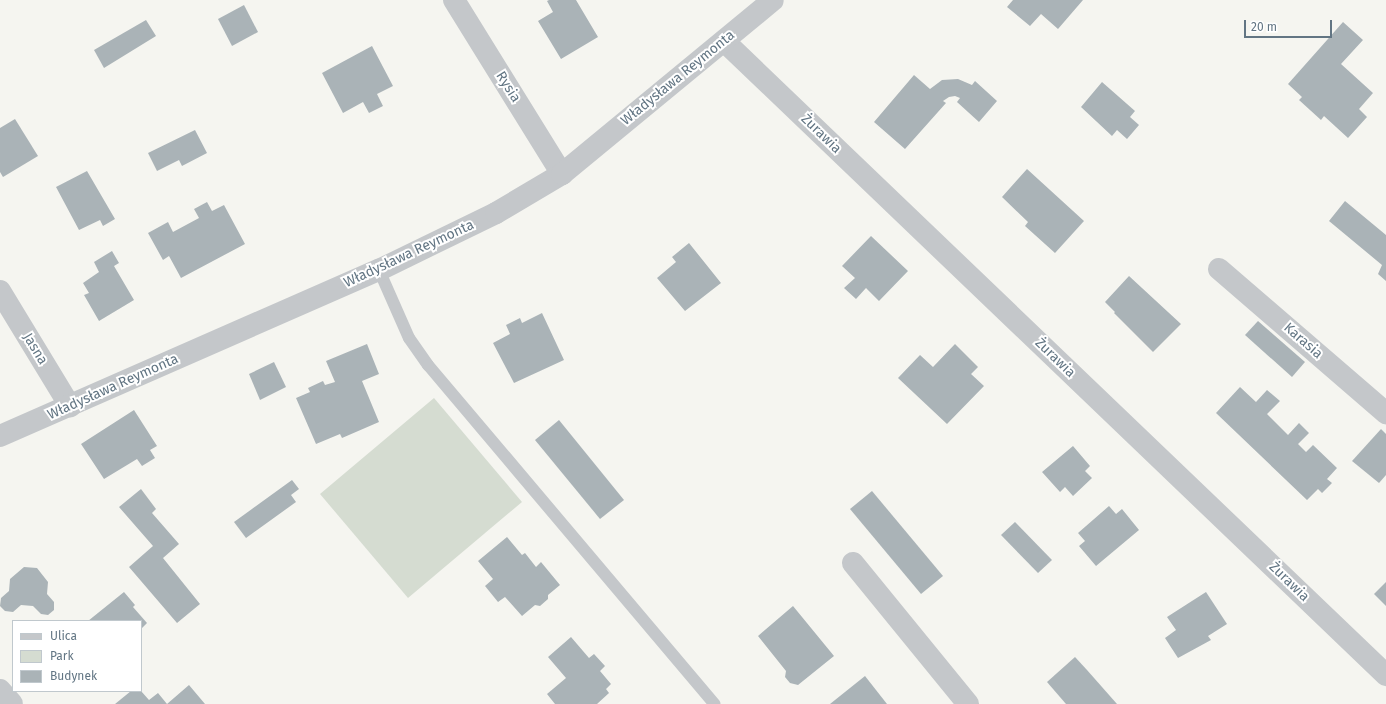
<!DOCTYPE html>
<meta charset="utf-8">
<style>
body{margin:0}
#map{position:relative;width:1386px;height:704px;overflow:hidden;background:#f5f5f0;font-family:"Fira Sans",sans-serif}
div>[style]{position:absolute}
.green>*{inset:0;background:#d5dcd1}
.building>*{inset:0;background:#aab3b7}
.service>*{height:12px;margin:-6px;padding:0 6px;transform-origin:6px;border-radius:6px;background:#c4c7ca}
.minor>*{height:22px;margin:-11px;padding:0 11px;transform-origin:11px;border-radius:11px;background:#c4c7ca}
span{translate:-50% -50%;white-space:nowrap;text-align:center;line-height:1.15;-webkit-text-stroke:4px #fff;paint-order:stroke}
.street-label{font-size:14px;color:#627583}
.legend{position:absolute;left:12px;top:620px;width:130px;height:72px;box-sizing:border-box;background:#fff;border:1px solid #c0c8cd;margin:0;padding:5px 7px;list-style:none;font-size:12px;color:#627583}
.legend li{display:flex;align-items:center;gap:8px;height:20px}
.legend b{width:20px;border:1px solid #c0c8cd}
.scale{position:absolute;left:1244px;top:20px;width:88px;height:18px;box-sizing:border-box;border:2px solid #627583;border-top:0;padding-left:5px;font-size:12px;line-height:14px;white-space:nowrap;color:#627583;-webkit-text-stroke:3px #fff;paint-order:stroke}
</style>
<div id="map">
<div class="green">
<i style="clip-path:polygon(434px 398px,522px 502px,408px 598px,320px 494px)"></i>
</div>
<div class="building">
<i style="clip-path:polygon(549px 0,576px 0,598px 37px,561px 59px,538px 21px,553px 12px,547px 1px)"></i>
<i style="clip-path:polygon(1013px 0,1083px 0,1058px 29px,1041px 14px,1030px 26px,1007px 7px)"></i>
<i style="clip-path:polygon(244px 5px,258px 32px,232px 46px,218px 19px)"></i>
<i style="clip-path:polygon(146px 20px,156px 36px,104px 68px,94px 50px)"></i>
<i style="clip-path:polygon(1343px 22px,1363px 40px,1341px 64px,1373px 93px,1359px 109px,1367px 117px,1348px 138px,1324px 116px,1321px 120px,1299px 100px,1302px 97px,1288px 84px)"></i>
<i style="clip-path:polygon(372px 46px,393px 86px,377px 94px,383px 106px,369px 113px,363px 102px,343px 113px,322px 73px)"></i>
<i style="clip-path:polygon(914px 75px,930px 89px,942px 80px,958px 79px,972px 85px,975px 81px,997px 101px,979px 122px,957px 102px,960px 98px,955px 96px,949px 97px,943px 101px,946px 103px,905px 149px,874px 122px)"></i>
<i style="clip-path:polygon(1102px 82px,1135px 111px,1130px 117px,1139px 125px,1127px 139px,1117px 130px,1112px 136px,1081px 107px)"></i>
<i style="clip-path:polygon(15px 119px,38px 156px,3px 177px,0 172px,0 128px)"></i>
<i style="clip-path:polygon(195px 130px,207px 153px,182px 166px,179px 160px,157px 171px,148px 153px)"></i>
<i style="clip-path:polygon(1027px 169px,1084px 221px,1055px 253px,1025px 226px,1028px 222px,1002px 197px)"></i>
<i style="clip-path:polygon(87px 171px,115px 219px,103px 226px,100px 220px,79px 230px,56px 187px)"></i>
<i style="clip-path:polygon(1345px 201px,1386px 235px,1386px 281px,1378px 274px,1382px 265px,1329px 221px)"></i>
<i style="clip-path:polygon(207px 202px,212px 211px,224px 205px,245px 244px,181px 278px,169px 256px,163px 260px,148px 233px,168px 222px,173px 232px,199px 218px,194px 209px)"></i>
<i style="clip-path:polygon(871px 236px,908px 271px,879px 301px,866px 288px,856px 299px,844px 288px,855px 278px,842px 266px)"></i>
<i style="clip-path:polygon(689px 243px,721px 283px,685px 311px,657px 278px,676px 262px,672px 257px)"></i>
<i style="clip-path:polygon(112px 251px,119px 263px,114px 266px,134px 300px,99px 321px,84px 295px,89px 293px,83px 283px,99px 272px,94px 262px)"></i>
<i style="clip-path:polygon(1129px 276px,1181px 324px,1153px 352px,1114px 313px,1115px 312px,1105px 302px)"></i>
<i style="clip-path:polygon(542px 313px,564px 360px,514px 383px,493px 343px,510px 334px,506px 325px,520px 318px,522px 323px)"></i>
<i style="clip-path:polygon(1258px 321px,1305px 362px,1292px 377px,1245px 335px)"></i>
<i style="clip-path:polygon(367px 344px,379px 374px,362px 381px,379px 422px,342px 438px,340px 434px,316px 444px,296px 398px,310px 392px,308px 388px,323px 381px,325px 385px,335px 382px,326px 361px)"></i>
<i style="clip-path:polygon(955px 344px,978px 367px,971px 374px,984px 386px,947px 424px,898px 378px,920px 355px,933px 367px)"></i>
<i style="clip-path:polygon(274px 362px,286px 387px,260px 400px,249px 374px)"></i>
<i style="clip-path:polygon(1240px 387px,1256px 402px,1267px 390px,1280px 401px,1267px 414px,1288px 435px,1299px 423px,1309px 433px,1298px 444px,1306px 452px,1313px 445px,1337px 468px,1327px 479px,1332px 483px,1322px 493px,1318px 489px,1307px 500px,1216px 413px)"></i>
<i style="clip-path:polygon(134px 410px,157px 446px,150px 450px,155px 458px,142px 466px,137px 459px,104px 479px,81px 444px)"></i>
<i style="clip-path:polygon(559px 420px,624px 500px,600px 519px,535px 440px)"></i>
<i style="clip-path:polygon(1381px 429px,1386px 434px,1386px 475px,1379px 483px,1352px 461px)"></i>
<i style="clip-path:polygon(1073px 446px,1090px 466px,1085px 471px,1092px 478px,1073px 496px,1065px 487px,1060px 492px,1042px 472px)"></i>
<i style="clip-path:polygon(292px 480px,299px 489px,291px 495px,296px 502px,246px 538px,234px 522px)"></i>
<i style="clip-path:polygon(141px 489px,156px 509px,152px 513px,179px 544px,163px 558px,200px 604px,177px 623px,129px 567px,153px 546px,119px 507px)"></i>
<i style="clip-path:polygon(872px 491px,943px 576px,921px 594px,850px 509px)"></i>
<i style="clip-path:polygon(1109px 506px,1116px 514px,1122px 509px,1139px 530px,1096px 566px,1079px 546px,1085px 541px,1078px 533px)"></i>
<i style="clip-path:polygon(1015px 522px,1052px 560px,1038px 573px,1001px 535px)"></i>
<i style="clip-path:polygon(507px 537px,522px 555px,525px 553px,536px 567px,541px 562px,560px 585px,548px 595px,548px 599px,540px 606px,535px 605px,522px 616px,505px 597px,498px 602px,485px 586px,493px 579px,478px 561px)"></i>
<i style="clip-path:polygon(24px 567px,37px 568px,48px 582px,47px 594px,54px 602px,54px 610px,48px 615px,41px 614px,33px 606px,21px 605px,13px 612px,5px 611px,0 606px,1px 598px,9px 591px,10px 579px)"></i>
<i style="clip-path:polygon(1386px 582px,1386px 606px,1374px 594px)"></i>
<i style="clip-path:polygon(124px 592px,135px 605px,133px 607px,147px 623px,141px 629px,141px 621px,88px 621px)"></i>
<i style="clip-path:polygon(1206px 592px,1227px 624px,1208px 636px,1211px 640px,1178px 658px,1165px 638px,1176px 630px,1167px 617px)"></i>
<i style="clip-path:polygon(793px 606px,834px 656px,798px 685px,790px 683px,785px 677px,786px 671px,758px 636px)"></i>
<i style="clip-path:polygon(571px 637px,589px 658px,594px 654px,605px 666px,600px 671px,611px 684px,606px 689px,609px 693px,597px 704px,555px 704px,547px 694px,566px 678px,548px 657px)"></i>
<i style="clip-path:polygon(1075px 657px,1087px 670px,1117px 704px,1066px 704px,1047px 682px)"></i>
<i style="clip-path:polygon(865px 676px,887px 704px,830px 704px)"></i>
<i style="clip-path:polygon(189px 685px,205px 704px,115px 704px,131px 691px,141px 691px,149px 700px,158px 693px,167px 704px)"></i>
</div>
<div class="service">
<i style="left:379px;top:270px;width:74px;rotate:66.2deg"></i>
<i style="left:409px;top:338px;width:33px;rotate:55deg"></i>
<i style="left:428px;top:365px;width:444px;rotate:49.8deg"></i>
</div>
<div class="minor">
<i style="left:454px;top:0;width:205px;rotate:58.2deg"></i>
<i style="left:724px;top:41px;width:917px;rotate:43.76deg"></i>
<i style="left:1219px;top:269px;width:221px;rotate:40.8deg"></i>
<i style="left:0;top:291px;width:135px;rotate:58.7deg"></i>
<i style="left:0;top:436px;width:414px;rotate:-23.7deg"></i>
<i style="left:379px;top:270px;width:130px;rotate:-26deg"></i>
<i style="left:496px;top:213px;width:77px;rotate:-30.6deg"></i>
<i style="left:562px;top:174px;width:273px;rotate:-39.5deg"></i>
<i style="left:853px;top:563px;width:182px;rotate:50.8deg"></i>
<i style="left:0;top:690px;width:18px;rotate:49deg"></i>
</div>
<div class="street-label">
<span style="left:678px;top:78px;rotate:-39deg">Władysława Reymonta</span>
<span style="left:508px;top:87px;rotate:58deg">Rysia</span>
<span style="left:821px;top:134px;rotate:44deg">Żurawia</span>
<span style="left:409px;top:254px;rotate:-25deg">Władysława Reymonta</span>
<span style="left:1303px;top:341px;rotate:41deg">Karasia</span>
<span style="left:35px;top:349px;rotate:59deg">Jasna</span>
<span style="left:1055px;top:358px;rotate:44deg">Żurawia</span>
<span style="left:113px;top:387px;rotate:-24deg">Władysława Reymonta</span>
<span style="left:1289px;top:582px;rotate:44deg">Żurawia</span>
</div>
<ul class="legend">
<li><b style="height:5px;background:#c4c7ca"></b>Ulica</li>
<li><b style="height:11px;background:#d5dcd1"></b>Park</li>
<li><b style="height:11px;background:#aab3b7"></b>Budynek</li>
</ul>
<div class="scale">20 m</div>
</div>
